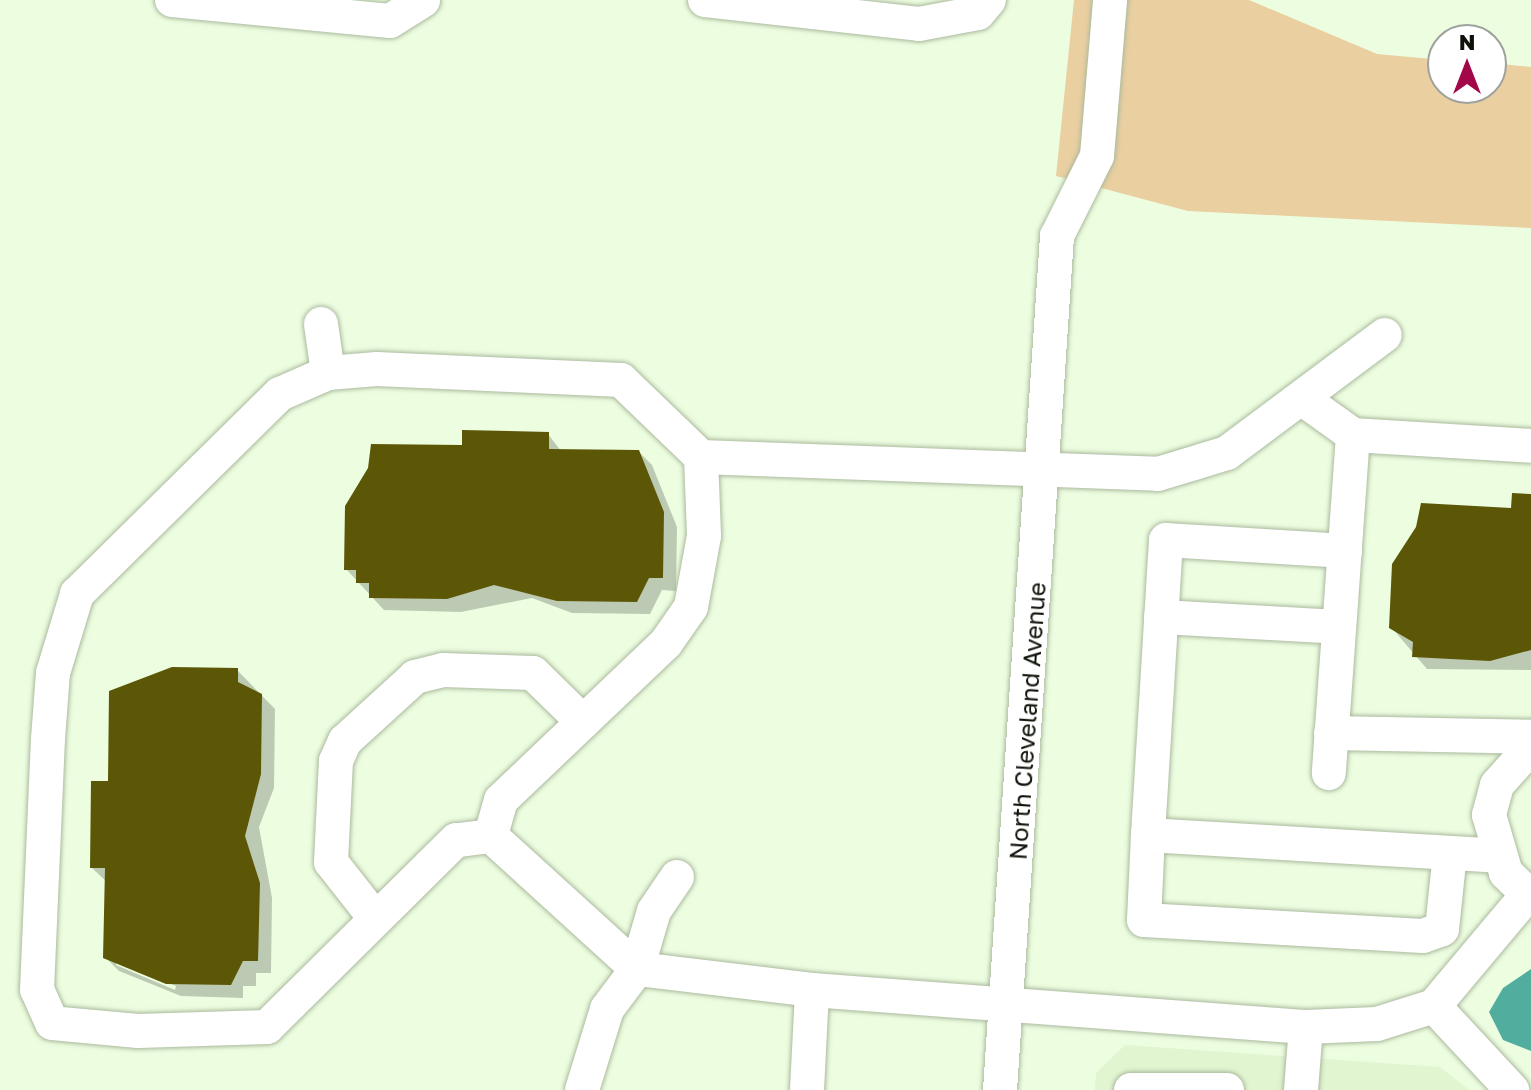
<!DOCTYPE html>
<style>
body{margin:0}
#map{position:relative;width:1531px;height:1090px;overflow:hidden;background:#edfde0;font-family:"Golos Text",sans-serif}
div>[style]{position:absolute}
.built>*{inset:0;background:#e1f5d1}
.green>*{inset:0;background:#eacfa1}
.water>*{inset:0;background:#51ae9f}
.shadow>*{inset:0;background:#0003}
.building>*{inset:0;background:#5c5707}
.roads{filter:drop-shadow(0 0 2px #abba9e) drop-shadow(0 0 2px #abba9e)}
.minor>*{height:34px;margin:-17px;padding:0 17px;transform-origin:17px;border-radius:17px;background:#fff}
span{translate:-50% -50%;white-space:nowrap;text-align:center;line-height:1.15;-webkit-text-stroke:8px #fff;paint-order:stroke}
.street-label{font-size:24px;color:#0e1309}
.north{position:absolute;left:1427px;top:24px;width:80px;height:80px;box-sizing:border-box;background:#fff;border:2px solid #9fa19d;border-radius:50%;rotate:0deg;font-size:22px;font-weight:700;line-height:32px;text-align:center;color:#0e1309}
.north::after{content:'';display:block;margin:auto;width:28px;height:36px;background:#a10749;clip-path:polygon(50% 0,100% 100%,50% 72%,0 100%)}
</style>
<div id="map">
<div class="built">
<i style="clip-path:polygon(1125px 1045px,1440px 1067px,1469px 1090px,1095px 1090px,1096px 1073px)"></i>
</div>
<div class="green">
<i style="clip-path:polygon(1074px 0,1249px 0,1377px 54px,1443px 60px,1443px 88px,1491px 88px,1491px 63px,1531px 67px,1531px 228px,1188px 211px,1056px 176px)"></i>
</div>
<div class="water">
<i style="clip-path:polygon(1531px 969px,1531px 1051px,1503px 1040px,1489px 1012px,1503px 988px)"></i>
</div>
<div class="shadow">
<i style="clip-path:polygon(548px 434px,561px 451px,639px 452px,652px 465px,677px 527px,676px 591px,662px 590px,650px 614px,572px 613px,532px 598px,461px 612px,384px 610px,346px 569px,464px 447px)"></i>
<i style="clip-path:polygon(1531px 496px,1531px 670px,1427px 669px,1391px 627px)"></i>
<i style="clip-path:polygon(evenodd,237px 670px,275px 709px,274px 788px,259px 827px,272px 898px,271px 973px,256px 973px,256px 986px,243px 986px,243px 998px,181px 996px,119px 971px,105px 957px,107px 882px,92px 868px,110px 783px,237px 670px,116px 961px,176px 986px,175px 990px,116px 965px,116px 961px)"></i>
</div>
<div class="building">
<i style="clip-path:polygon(462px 430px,549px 432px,549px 449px,639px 450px,664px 512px,663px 578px,649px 578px,637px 602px,557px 601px,494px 585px,447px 599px,369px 598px,369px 583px,356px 583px,356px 570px,344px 570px,345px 506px,368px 468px,371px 444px,462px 445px)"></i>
<i style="clip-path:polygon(1512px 493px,1531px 494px,1531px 650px,1490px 661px,1412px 657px,1413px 642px,1389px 628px,1392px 564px,1416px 527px,1421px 503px,1511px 508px)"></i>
<i style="clip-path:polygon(172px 667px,238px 668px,238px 682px,262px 694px,261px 774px,245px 836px,260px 883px,258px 961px,243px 961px,231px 985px,166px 984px,103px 958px,105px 868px,90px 868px,91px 781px,108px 781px,109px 691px)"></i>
</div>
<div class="roads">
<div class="minor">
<i style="left:172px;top:0;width:219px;rotate:5.5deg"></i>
<i style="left:390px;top:21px;width:39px;rotate:-32deg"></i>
<i style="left:705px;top:0;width:215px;rotate:6.4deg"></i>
<i style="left:919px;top:24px;width:60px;rotate:-10.6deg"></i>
<i style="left:978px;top:13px;width:17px;rotate:-50deg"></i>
<i style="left:321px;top:324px;width:49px;rotate:81.9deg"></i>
<i style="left:377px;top:369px;width:244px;rotate:2.6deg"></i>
<i style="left:621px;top:380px;width:111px;rotate:43.9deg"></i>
<i style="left:701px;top:457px;width:79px;rotate:87.8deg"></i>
<i style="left:704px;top:536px;width:72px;rotate:100.4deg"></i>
<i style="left:691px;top:607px;width:44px;rotate:124.8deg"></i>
<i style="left:666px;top:643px;width:228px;rotate:136.4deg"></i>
<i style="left:501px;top:800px;width:37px;rotate:106deg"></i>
<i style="left:491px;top:836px;width:35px;rotate:173deg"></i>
<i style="left:456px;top:840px;width:266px;rotate:135.3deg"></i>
<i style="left:267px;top:1027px;width:129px;rotate:178.2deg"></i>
<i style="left:138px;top:1031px;width:86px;rotate:-174.7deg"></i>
<i style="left:52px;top:1023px;width:36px;rotate:-114deg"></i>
<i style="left:37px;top:990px;width:251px;rotate:-87.5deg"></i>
<i style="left:48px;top:739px;width:66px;rotate:-85.7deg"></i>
<i style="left:53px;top:673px;width:83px;rotate:-73.1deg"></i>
<i style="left:77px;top:594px;width:285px;rotate:-44.6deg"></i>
<i style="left:280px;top:394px;width:52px;rotate:-23.6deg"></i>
<i style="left:328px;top:373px;width:49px;rotate:-4.7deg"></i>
<i style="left:1304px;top:400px;width:60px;rotate:35.5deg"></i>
<i style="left:1353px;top:435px;width:339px;rotate:94.1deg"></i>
<i style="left:1353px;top:435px;width:178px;rotate:3.5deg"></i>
<i style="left:701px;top:457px;width:457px;rotate:2.1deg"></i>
<i style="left:1158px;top:474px;width:72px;rotate:-16.9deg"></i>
<i style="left:1227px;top:453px;width:197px;rotate:-36.8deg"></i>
<i style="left:1345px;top:551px;width:179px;rotate:-176.5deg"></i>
<i style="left:1166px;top:540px;width:296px;rotate:93.5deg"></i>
<i style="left:1148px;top:835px;width:351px;rotate:3.4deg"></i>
<i style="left:1161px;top:617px;width:178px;rotate:3.2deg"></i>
<i style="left:1331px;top:733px;width:200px;rotate:1.1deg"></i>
<i style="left:1531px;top:747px;width:51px;rotate:131.8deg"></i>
<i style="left:1497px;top:785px;width:31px;rotate:105deg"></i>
<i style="left:1489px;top:815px;width:60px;rotate:73.7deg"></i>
<i style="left:1506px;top:873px;width:35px;rotate:44deg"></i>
<i style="left:1148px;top:835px;width:85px;rotate:92.7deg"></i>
<i style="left:1144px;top:920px;width:279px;rotate:3.3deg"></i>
<i style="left:1423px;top:936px;width:20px;rotate:-20deg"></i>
<i style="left:1442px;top:929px;width:76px;rotate:-84deg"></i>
<i style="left:491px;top:836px;width:197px;rotate:42.3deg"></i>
<i style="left:637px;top:969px;width:176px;rotate:6.8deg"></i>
<i style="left:812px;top:990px;width:495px;rotate:4.3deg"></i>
<i style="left:1306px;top:1027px;width:71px;rotate:-2.4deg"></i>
<i style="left:1377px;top:1024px;width:60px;rotate:-17.5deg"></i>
<i style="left:1434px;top:1006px;width:115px;rotate:47.1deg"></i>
<i style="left:375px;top:918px;width:71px;rotate:-128.2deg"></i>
<i style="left:331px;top:862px;width:101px;rotate:-87.2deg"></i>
<i style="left:336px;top:761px;width:22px;rotate:-66deg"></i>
<i style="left:345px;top:741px;width:95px;rotate:-42.4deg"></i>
<i style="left:415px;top:677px;width:29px;rotate:-14deg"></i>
<i style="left:443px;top:670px;width:90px;rotate:1.9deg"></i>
<i style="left:533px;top:673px;width:70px;rotate:44.4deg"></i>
<i style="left:1434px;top:1006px;width:145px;rotate:-50deg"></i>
<i style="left:582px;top:1090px;width:85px;rotate:-72.8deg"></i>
<i style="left:607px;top:1009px;width:50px;rotate:-53.1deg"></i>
<i style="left:637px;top:969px;width:60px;rotate:-73.7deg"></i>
<i style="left:654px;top:911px;width:41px;rotate:-55.9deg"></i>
<i style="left:807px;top:1090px;width:100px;rotate:-87.1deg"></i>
<i style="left:1000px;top:1090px;width:856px;rotate:-86.18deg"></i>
<i style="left:1057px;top:236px;width:89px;rotate:-63.4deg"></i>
<i style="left:1097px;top:156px;width:157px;rotate:-85.2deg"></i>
<i style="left:1131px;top:1090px;width:96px"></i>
<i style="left:1301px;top:1090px;width:63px;rotate:-85.5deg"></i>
</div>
</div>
<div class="street-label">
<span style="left:1027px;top:721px;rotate:-86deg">North Cleveland Avenue</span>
</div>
<div class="north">N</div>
</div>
